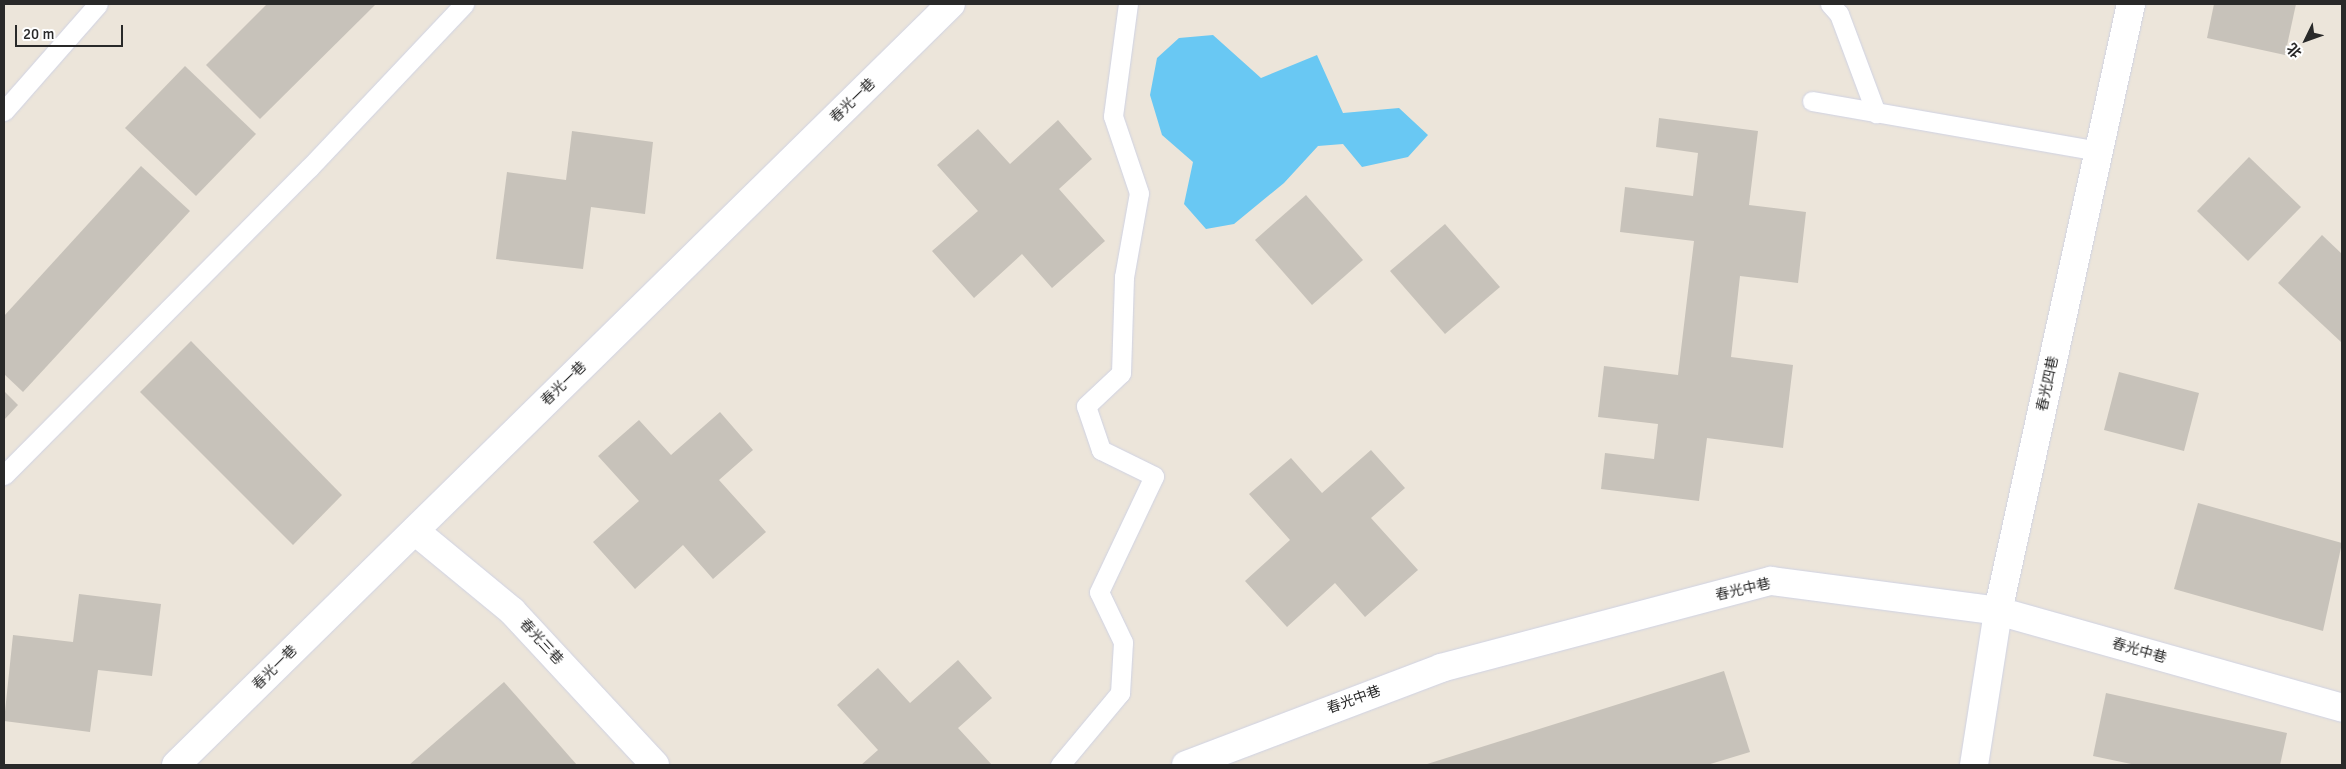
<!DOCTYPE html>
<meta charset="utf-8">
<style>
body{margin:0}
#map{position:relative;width:2346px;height:769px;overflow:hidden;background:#ece5da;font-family:Signika,"Noto Sans SC",sans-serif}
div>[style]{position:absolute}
.water>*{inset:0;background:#69c8f3}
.building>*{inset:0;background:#c7c2ba}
.roads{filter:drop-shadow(0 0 1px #cfd2e3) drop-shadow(0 0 1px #cfd2e3)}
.lane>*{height:19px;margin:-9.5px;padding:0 9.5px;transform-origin:9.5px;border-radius:9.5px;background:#fff}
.street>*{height:28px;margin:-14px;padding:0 14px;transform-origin:14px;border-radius:14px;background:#fff}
span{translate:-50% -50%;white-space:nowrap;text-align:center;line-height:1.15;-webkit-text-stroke:4px #fff;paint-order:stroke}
.street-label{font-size:14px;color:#292929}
.frame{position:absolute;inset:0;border:5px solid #292929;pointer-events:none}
.north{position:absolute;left:2281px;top:15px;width:50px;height:50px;-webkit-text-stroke:4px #fff;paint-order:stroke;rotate:228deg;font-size:14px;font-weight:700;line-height:20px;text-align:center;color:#292929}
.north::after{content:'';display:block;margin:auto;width:18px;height:22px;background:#292929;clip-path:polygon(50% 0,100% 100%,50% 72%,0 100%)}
.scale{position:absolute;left:15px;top:25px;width:108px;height:22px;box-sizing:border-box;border:2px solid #292929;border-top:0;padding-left:6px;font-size:15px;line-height:18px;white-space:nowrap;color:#292929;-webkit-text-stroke:4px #fff;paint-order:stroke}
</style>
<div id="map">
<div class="water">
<i style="clip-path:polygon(1213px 35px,1261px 78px,1317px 55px,1343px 113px,1399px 108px,1428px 135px,1408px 157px,1362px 167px,1343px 144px,1318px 146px,1284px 183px,1234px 224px,1206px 229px,1184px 204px,1193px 162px,1162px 135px,1150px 95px,1157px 58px,1179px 38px)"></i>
</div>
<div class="building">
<i style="clip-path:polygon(267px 4px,376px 4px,260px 119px,206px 65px)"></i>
<i style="clip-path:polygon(2214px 4px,2296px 4px,2285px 55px,2207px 38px)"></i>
<i style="clip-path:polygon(185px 66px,256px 134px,196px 196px,125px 128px)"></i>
<i style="clip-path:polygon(1659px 118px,1758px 131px,1749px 205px,1806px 212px,1798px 283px,1740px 276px,1731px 357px,1793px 365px,1783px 448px,1707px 438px,1699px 501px,1601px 489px,1605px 453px,1654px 459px,1658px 424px,1598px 417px,1604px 366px,1678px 375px,1694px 241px,1620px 232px,1625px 187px,1693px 196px,1698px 153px,1656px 147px)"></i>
<i style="clip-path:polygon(1058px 120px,1092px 159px,1059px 189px,1105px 241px,1052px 288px,1022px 254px,974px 298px,932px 251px,978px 211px,937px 165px,978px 129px,1010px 164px)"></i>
<i style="clip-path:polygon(572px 131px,653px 142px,645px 214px,591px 207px,583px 269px,496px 259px,507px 172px,566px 180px)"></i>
<i style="clip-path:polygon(2249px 157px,2301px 207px,2248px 261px,2197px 211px)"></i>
<i style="clip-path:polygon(141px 166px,190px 211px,23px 392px,4px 374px,4px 316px)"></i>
<i style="clip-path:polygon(1306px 195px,1363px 260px,1312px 305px,1255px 240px)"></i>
<i style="clip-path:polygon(1445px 224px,1500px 287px,1445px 334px,1390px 271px)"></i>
<i style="clip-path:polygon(2322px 235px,2342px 254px,2341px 342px,2278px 283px)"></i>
<i style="clip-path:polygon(191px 341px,342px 495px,293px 545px,140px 392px)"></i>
<i style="clip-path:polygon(2119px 372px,2199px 393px,2184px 451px,2104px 430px)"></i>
<i style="clip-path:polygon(4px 391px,18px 405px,4px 420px)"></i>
<i style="clip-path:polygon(720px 412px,753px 450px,719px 480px,766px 532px,713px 579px,683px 545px,635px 589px,593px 542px,639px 501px,598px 456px,639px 420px,671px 455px)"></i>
<i style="clip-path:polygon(1371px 450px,1405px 488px,1371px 518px,1418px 570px,1365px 617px,1335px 583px,1287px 627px,1245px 581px,1290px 540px,1249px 494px,1291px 458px,1322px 493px)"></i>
<i style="clip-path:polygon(2198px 503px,2342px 543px,2323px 631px,2174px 589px)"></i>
<i style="clip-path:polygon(79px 594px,161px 604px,152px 676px,98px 670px,90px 732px,4px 721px,13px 635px,73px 642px)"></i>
<i style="clip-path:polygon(958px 660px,992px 698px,958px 728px,992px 765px,861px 765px,878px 750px,837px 705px,878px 668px,910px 703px)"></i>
<i style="clip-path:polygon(1724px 671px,1750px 752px,1707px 765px,1424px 765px)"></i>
<i style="clip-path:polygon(504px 682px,577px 765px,409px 765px)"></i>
<i style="clip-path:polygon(2106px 693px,2287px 733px,2280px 765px,2136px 765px,2093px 756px)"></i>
</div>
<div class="roads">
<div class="lane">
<i style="left:1830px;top:4px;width:13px;rotate:48deg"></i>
<i style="left:1839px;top:14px;width:106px;rotate:69.5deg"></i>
<i style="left:1812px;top:101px;width:291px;rotate:9.9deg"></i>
<i style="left:4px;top:111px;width:142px;rotate:-48.7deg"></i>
<i style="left:4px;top:475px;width:433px;rotate:-45.2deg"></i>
<i style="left:309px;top:168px;width:226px;rotate:-46.6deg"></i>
<i style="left:1060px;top:765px;width:94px;rotate:-50.2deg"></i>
<i style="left:1120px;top:693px;width:51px;rotate:-86.6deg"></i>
<i style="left:1123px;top:642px;width:55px;rotate:-115.6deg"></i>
<i style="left:1099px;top:592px;width:128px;rotate:-64.6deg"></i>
<i style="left:1154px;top:476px;width:59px;rotate:-153.9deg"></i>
<i style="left:1101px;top:450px;width:46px;rotate:-108.8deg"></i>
<i style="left:1086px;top:406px;width:48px;rotate:-43.3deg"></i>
<i style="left:1121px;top:373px;width:96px;rotate:-88.2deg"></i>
<i style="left:1124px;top:277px;width:85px;rotate:-79.9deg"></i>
<i style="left:1139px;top:193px;width:81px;rotate:-108.7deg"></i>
<i style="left:1113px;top:116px;width:113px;rotate:-82.4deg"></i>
</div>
<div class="street">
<i style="left:415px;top:531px;width:126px;rotate:39.5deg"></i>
<i style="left:512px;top:611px;width:210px;rotate:47.1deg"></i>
<i style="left:176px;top:765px;width:1086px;rotate:-44.48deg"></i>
<i style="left:1186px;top:765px;width:273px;rotate:-20.8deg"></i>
<i style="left:1441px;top:668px;width:341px;rotate:-14.8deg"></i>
<i style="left:1771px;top:581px;width:229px;rotate:7.5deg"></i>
<i style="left:1998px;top:611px;width:357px;rotate:15.7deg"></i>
<i style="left:1974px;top:765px;width:156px;rotate:-81.1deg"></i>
<i style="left:1998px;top:611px;width:621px;rotate:-77.64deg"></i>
</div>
</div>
<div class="street-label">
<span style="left:853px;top:101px;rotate:-44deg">春光一巷</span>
<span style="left:564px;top:384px;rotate:-44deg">春光一巷</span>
<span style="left:2048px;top:384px;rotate:-78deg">春光四巷</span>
<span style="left:1743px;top:590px;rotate:-13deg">春光中巷</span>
<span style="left:541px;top:642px;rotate:47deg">春光三巷</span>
<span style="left:2139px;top:651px;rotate:16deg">春光中巷</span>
<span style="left:275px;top:668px;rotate:-45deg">春光一巷</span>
<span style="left:1354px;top:700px;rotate:-20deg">春光中巷</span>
</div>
<div class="frame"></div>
<div class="north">北</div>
<div class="scale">20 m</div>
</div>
